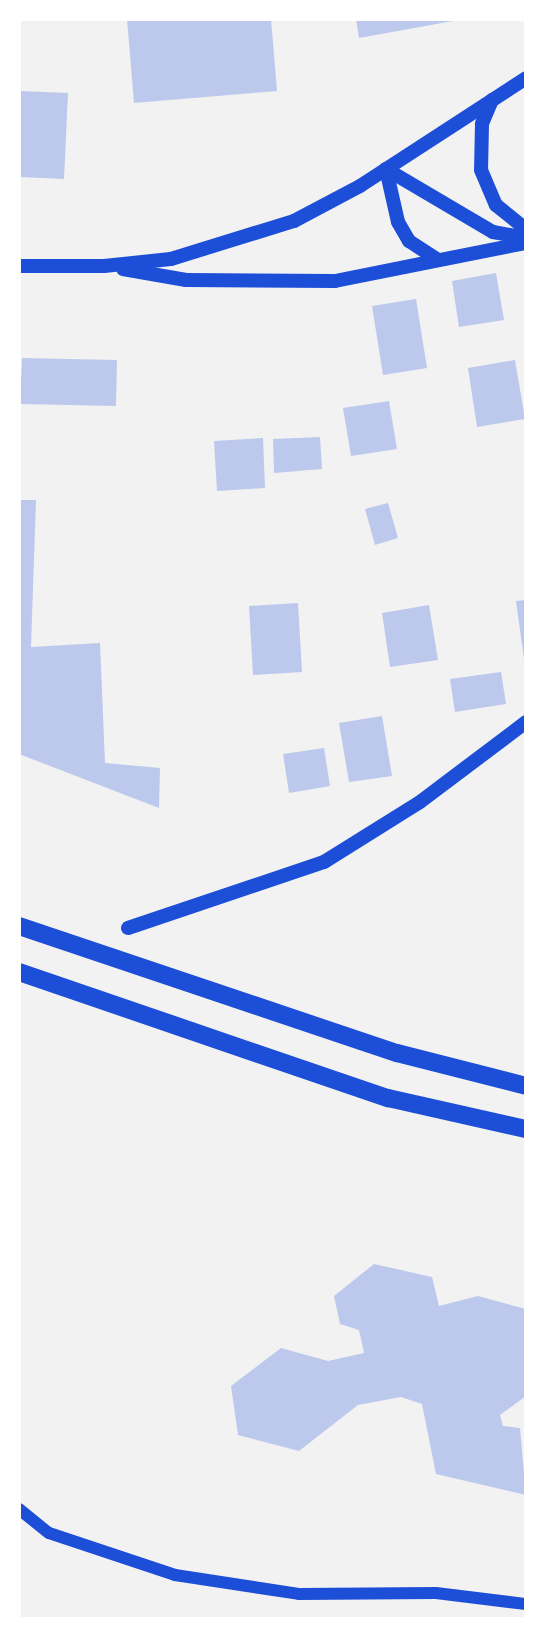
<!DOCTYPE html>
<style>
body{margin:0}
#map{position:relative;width:545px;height:1638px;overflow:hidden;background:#f2f2f2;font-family:"Asap Condensed",sans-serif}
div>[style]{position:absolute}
.building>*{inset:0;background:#bdc9ec}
.tertiary>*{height:12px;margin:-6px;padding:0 6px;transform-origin:6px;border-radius:6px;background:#1d4ed8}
.secondary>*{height:14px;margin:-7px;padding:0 7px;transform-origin:7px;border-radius:7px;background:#1d4ed8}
.trunk>*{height:18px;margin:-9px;padding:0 9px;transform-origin:9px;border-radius:9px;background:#1d4ed8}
span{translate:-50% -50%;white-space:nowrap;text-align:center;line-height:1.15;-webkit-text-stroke:7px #fff;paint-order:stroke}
.frame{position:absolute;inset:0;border:21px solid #fff;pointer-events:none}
</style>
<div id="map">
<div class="building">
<i style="clip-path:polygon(127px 19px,271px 19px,277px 91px,134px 103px)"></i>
<i style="clip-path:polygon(356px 19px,453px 19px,453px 21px,359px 38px)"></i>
<i style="clip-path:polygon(19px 91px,68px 93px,64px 179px,19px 177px)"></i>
<i style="clip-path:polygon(496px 273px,504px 320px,459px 327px,452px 281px)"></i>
<i style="clip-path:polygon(416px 299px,427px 368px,383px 375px,372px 306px)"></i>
<i style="clip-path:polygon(22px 358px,117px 360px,116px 406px,20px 404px)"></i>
<i style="clip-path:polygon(515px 360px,525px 419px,477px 427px,468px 368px)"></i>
<i style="clip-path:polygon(389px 401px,397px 449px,351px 456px,343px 408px)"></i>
<i style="clip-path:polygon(320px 437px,322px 469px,274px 473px,273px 439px)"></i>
<i style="clip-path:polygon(263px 438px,265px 488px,217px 491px,214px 441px)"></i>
<i style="clip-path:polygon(19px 500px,36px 500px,31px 647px,100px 643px,105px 763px,160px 768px,159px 808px,19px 754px)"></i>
<i style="clip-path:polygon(388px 503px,398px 538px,375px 545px,365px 509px)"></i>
<i style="clip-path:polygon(526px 600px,526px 659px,524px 659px,516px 601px)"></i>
<i style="clip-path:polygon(298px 603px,302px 672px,253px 675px,249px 606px)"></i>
<i style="clip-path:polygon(429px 605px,438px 660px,390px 667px,382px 613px)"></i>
<i style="clip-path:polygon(501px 672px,506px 704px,455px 712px,450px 679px)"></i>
<i style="clip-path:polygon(382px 716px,392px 776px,349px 782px,339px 723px)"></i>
<i style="clip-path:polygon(324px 748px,330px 786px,289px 793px,283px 754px)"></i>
<i style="clip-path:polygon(374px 1264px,432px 1277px,439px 1306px,478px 1296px,526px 1309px,526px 1396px,500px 1415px,503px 1426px,520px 1428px,526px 1495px,436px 1474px,422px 1404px,401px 1397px,358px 1405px,299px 1451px,238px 1435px,231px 1386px,281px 1348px,328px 1361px,364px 1353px,359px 1330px,340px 1324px,334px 1296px)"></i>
</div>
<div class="tertiary">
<i style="left:19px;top:1509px;width:38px;rotate:39deg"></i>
<i style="left:49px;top:1533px;width:133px;rotate:18.4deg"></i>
<i style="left:175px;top:1575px;width:125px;rotate:8.7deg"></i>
<i style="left:299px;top:1594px;width:137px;rotate:-0.4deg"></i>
<i style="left:436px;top:1593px;width:91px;rotate:7deg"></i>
</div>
<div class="secondary">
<i style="left:492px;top:100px;width:26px;rotate:113deg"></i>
<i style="left:482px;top:124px;width:46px;rotate:91.2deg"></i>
<i style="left:481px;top:170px;width:38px;rotate:67deg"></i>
<i style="left:496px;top:205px;width:38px;rotate:39deg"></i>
<i style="left:386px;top:169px;width:124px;rotate:30.5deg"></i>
<i style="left:493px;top:232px;width:34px;rotate:10deg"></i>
<i style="left:386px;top:169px;width:54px;rotate:77.2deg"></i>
<i style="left:398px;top:222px;width:22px;rotate:60deg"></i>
<i style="left:409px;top:241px;width:35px;rotate:33deg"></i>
<i style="left:19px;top:266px;width:85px"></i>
<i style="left:104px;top:266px;width:67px;rotate:-6deg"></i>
<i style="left:171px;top:259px;width:129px;rotate:-17.2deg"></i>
<i style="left:294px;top:221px;width:75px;rotate:-27.9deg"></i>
<i style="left:360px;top:186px;width:198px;rotate:-33deg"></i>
<i style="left:123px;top:269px;width:64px;rotate:9.9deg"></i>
<i style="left:186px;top:280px;width:149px;rotate:0.4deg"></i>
<i style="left:335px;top:281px;width:195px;rotate:-11.3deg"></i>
<i style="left:128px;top:928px;width:207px;rotate:-18.6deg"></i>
<i style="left:324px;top:862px;width:113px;rotate:-32deg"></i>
<i style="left:420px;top:802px;width:133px;rotate:-37deg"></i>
</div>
<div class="trunk">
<i style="left:19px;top:926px;width:399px;rotate:18.6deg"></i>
<i style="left:397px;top:1053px;width:133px;rotate:14.3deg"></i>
<i style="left:19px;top:972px;width:390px;rotate:18.9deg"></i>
<i style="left:388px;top:1098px;width:141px;rotate:12.7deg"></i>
</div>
<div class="frame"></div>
</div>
